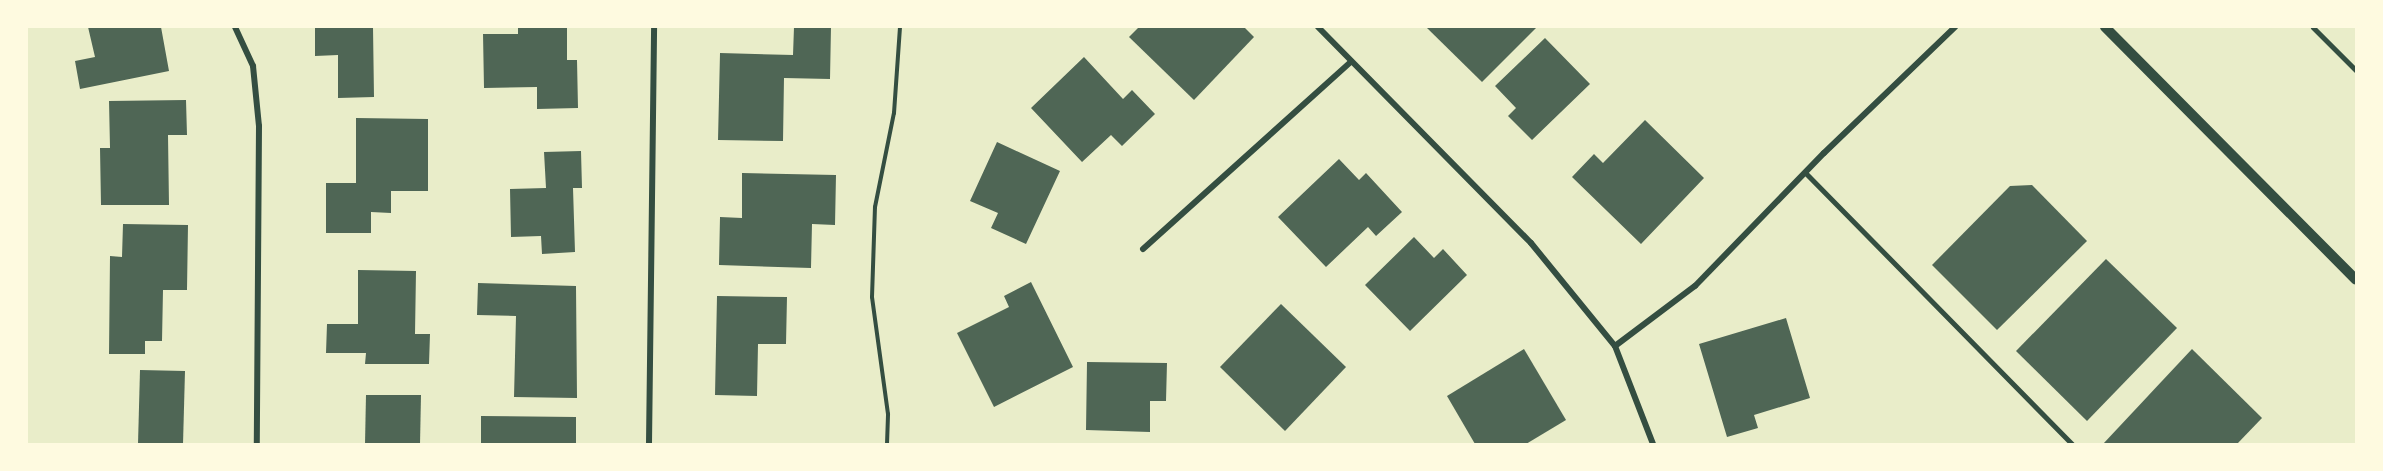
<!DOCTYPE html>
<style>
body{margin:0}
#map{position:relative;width:2383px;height:471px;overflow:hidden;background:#e9edc9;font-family:"Space Grotesk",sans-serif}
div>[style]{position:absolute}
.building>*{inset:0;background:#4f6655}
.path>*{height:4px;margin:-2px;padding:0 2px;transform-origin:2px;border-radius:2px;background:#344e41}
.service>*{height:4.5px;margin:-2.25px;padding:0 2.25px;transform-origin:2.25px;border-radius:2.25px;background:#344e41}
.minor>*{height:6px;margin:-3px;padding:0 3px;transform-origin:3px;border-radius:3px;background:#344e41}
.tertiary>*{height:10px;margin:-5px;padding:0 5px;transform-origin:5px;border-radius:5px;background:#344e41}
span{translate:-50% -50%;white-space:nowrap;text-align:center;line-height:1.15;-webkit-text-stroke:4.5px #fefae0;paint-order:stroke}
.frame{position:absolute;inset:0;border:28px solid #fefae0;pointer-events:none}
</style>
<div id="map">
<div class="building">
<i style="clip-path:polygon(88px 27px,161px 27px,169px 71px,80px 89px,75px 61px,95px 57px)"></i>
<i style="clip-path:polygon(315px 27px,373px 27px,374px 97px,338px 98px,338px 55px,315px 56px)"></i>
<i style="clip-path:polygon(518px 27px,567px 27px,567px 60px,577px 60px,578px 108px,537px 109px,537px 87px,484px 88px,483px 34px,518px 34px)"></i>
<i style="clip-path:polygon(794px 27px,831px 27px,830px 79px,784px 78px,783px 141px,718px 140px,720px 53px,793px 55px)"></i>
<i style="clip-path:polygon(1139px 27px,1244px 27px,1254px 37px,1194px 100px,1129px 37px)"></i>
<i style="clip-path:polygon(1426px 27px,1537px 27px,1482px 82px)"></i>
<i style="clip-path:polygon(1545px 38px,1590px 84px,1532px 140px,1508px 116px,1516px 108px,1495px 86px)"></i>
<i style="clip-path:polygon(1084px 57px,1123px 99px,1132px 90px,1155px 114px,1122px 146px,1111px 135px,1082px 162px,1031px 108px)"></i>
<i style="clip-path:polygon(186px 100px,187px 135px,168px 135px,169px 205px,101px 205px,100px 148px,110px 148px,109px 101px)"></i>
<i style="clip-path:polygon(356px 118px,428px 119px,428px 191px,391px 191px,391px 213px,371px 212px,371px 233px,326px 233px,326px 183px,356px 183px)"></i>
<i style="clip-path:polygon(1645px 120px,1704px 178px,1641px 244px,1572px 177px,1594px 154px,1603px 163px)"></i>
<i style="clip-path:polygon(997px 142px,1060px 171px,1026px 244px,991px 228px,998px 213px,970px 201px)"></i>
<i style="clip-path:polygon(581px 151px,582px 188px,573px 188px,575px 252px,542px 254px,541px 236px,511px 237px,510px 189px,546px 188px,544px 152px)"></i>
<i style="clip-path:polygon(1339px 159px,1359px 180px,1366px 173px,1402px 212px,1376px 236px,1368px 227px,1326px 267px,1278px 217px)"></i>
<i style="clip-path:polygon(742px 173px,836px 175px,835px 225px,812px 224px,811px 268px,719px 265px,720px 217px,742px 218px)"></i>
<i style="clip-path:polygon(2032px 185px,2087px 241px,1997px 330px,1932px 265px,2010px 186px)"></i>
<i style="clip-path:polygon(123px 224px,188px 225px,187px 290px,163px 290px,162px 341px,145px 341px,145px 354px,109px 354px,110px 256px,122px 257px)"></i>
<i style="clip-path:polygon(1414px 237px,1434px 258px,1443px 249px,1467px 275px,1410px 331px,1365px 285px)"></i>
<i style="clip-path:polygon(2106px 259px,2177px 328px,2087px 421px,2016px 351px)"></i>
<i style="clip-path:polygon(358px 270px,416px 271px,415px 334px,430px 334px,429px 364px,365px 364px,366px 353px,326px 353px,327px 324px,358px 324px)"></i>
<i style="clip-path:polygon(1031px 282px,1073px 367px,994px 407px,957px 333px,1009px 307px,1004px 296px)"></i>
<i style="clip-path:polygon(478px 283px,576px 286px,577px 398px,514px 397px,516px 316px,477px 315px)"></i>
<i style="clip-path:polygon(717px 296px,787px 297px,786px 344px,758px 344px,757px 396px,715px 395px)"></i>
<i style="clip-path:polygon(1281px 304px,1346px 367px,1285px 431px,1220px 367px)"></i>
<i style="clip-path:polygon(1786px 318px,1810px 398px,1754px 415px,1758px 428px,1727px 437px,1699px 344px)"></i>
<i style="clip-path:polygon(1524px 349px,1566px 420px,1526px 444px,1475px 444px,1447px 396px)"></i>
<i style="clip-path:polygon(2192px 349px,2262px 418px,2237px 444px,2103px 444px)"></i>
<i style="clip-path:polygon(1087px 362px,1167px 363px,1166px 401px,1150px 401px,1150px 432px,1086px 430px)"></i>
<i style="clip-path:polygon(140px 370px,185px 371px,183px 444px,138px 444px)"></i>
<i style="clip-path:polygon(366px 395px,421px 395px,420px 444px,365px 444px)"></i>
<i style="clip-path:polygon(481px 416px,576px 417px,576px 444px,481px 444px)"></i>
</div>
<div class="path">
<i style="left:887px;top:444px;width:30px;rotate:-88deg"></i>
<i style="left:888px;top:414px;width:118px;rotate:-97.8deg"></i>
<i style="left:872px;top:297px;width:90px;rotate:-88.1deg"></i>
<i style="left:875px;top:207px;width:96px;rotate:-78.6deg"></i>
<i style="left:894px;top:113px;width:86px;rotate:-86deg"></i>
</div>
<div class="service">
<i style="left:2313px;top:27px;width:61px;rotate:45deg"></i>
<i style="left:1805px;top:172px;width:381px;rotate:45.5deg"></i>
</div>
<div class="minor">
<i style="left:235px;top:27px;width:43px;rotate:65.2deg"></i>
<i style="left:253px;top:66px;width:60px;rotate:84.3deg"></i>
<i style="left:259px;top:126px;width:318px;rotate:90.4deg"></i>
<i style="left:1318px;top:27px;width:303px;rotate:45.4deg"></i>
<i style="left:1531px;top:243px;width:133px;rotate:50.8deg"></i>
<i style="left:1615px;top:346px;width:105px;rotate:68.8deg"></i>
<i style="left:1143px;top:249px;width:280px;rotate:-42deg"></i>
<i style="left:1615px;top:346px;width:100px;rotate:-36.9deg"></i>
<i style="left:1695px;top:286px;width:185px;rotate:-45.9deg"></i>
<i style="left:1824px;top:153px;width:182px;rotate:-43.9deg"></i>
<i style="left:649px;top:444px;width:417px;rotate:-89.3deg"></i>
</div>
<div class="tertiary">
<i style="left:2105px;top:27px;width:356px;rotate:45.2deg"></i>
</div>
<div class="frame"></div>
</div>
